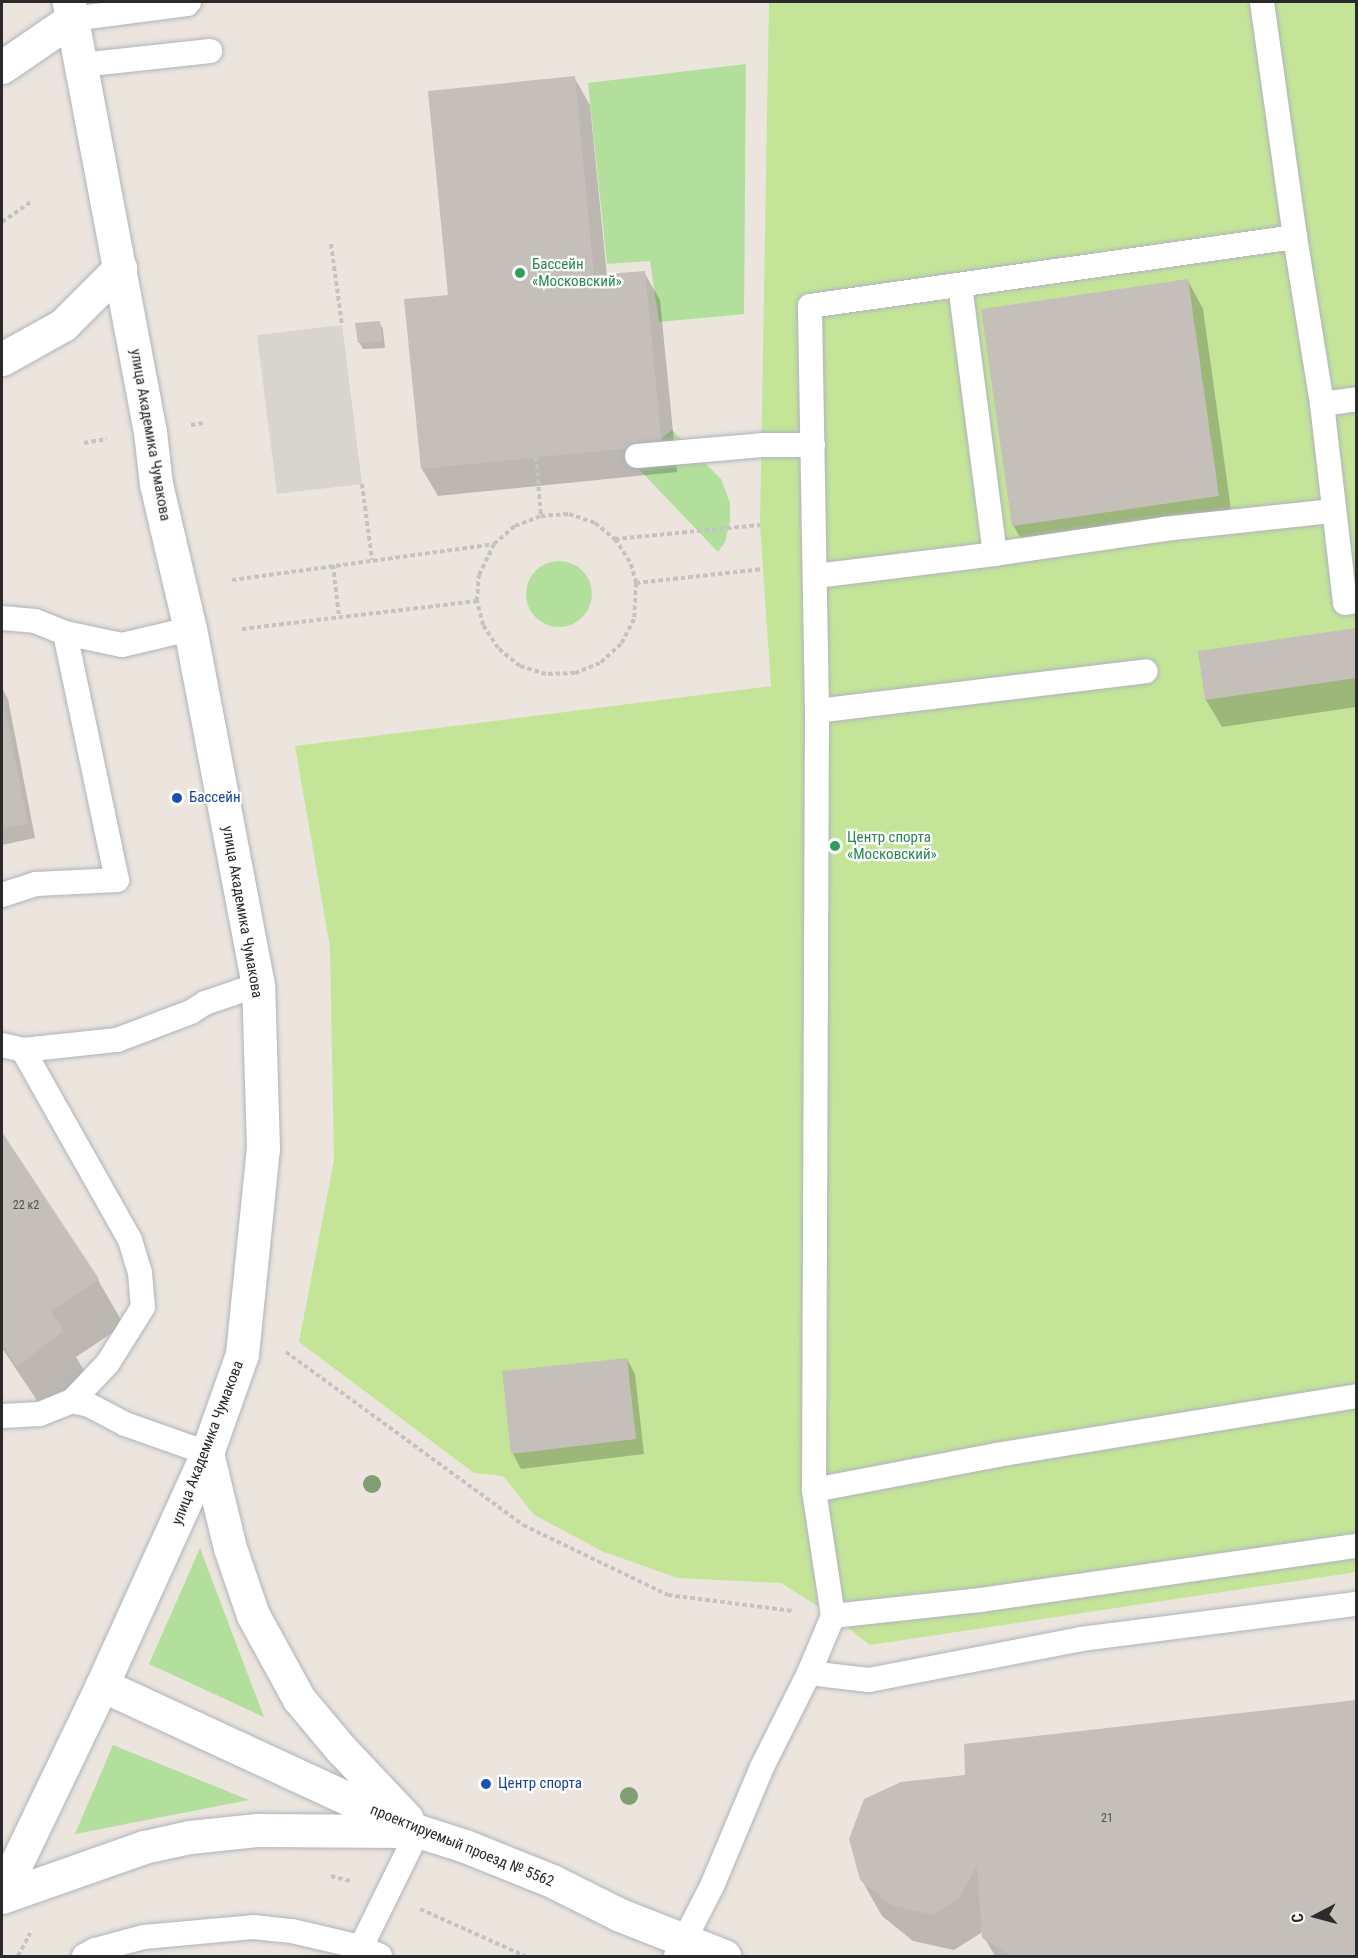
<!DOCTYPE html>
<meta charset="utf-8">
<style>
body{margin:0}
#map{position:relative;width:1358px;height:1958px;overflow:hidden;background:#ebe5dd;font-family:"Roboto Condensed",sans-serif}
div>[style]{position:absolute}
.green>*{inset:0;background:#b2df9c}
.round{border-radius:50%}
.pitch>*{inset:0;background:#c4e598}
.plaza>*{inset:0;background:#d8d4cf}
.shadow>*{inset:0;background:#0003}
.building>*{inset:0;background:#c4bfb8}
.path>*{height:4px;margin-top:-2px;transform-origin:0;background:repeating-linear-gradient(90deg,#c3c3c3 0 4.5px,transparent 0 7.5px)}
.roads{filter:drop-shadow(0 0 2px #b0b3bd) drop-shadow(0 0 2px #b0b3bd)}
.lane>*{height:24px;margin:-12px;padding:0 12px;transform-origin:12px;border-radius:12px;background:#fff}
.secondary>*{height:33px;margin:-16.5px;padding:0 16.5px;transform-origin:16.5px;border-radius:16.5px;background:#fff}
.trees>*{width:18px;height:18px;margin:-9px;border-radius:50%;background:#819e74}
.dots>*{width:16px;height:16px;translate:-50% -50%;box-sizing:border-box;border:3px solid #fff;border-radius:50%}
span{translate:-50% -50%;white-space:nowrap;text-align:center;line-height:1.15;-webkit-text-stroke:4.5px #fff;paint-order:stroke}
.number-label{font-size:12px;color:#504f4e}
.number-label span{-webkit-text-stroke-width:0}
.leisure-label{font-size:15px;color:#27864d}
.left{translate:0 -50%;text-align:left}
.street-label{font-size:15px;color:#2a2a2a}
.transit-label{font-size:15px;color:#164399}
.frame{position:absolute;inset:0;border:3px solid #2a2a2a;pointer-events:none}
.north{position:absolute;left:1286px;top:1886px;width:60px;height:60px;-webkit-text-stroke:4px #fff;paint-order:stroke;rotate:264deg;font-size:16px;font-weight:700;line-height:24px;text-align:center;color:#2a2a2a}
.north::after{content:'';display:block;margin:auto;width:21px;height:27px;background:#2a2a2a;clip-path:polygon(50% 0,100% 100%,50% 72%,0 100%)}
</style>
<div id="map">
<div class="green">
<i style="clip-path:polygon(746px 64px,744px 314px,659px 322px,650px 261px,607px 264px,588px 83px)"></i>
<i style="clip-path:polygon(672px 430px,721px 479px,730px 503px,730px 521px,725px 542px,718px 552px,632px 462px)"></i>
<i class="round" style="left:526px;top:561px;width:66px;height:66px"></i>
<i style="clip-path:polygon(200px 1548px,264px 1717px,149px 1664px)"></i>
<i style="clip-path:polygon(113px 1745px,249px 1800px,75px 1834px)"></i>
</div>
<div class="pitch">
<i style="clip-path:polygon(769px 2px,1356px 2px,1356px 1572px,870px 1645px,833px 1616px,781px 1583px,678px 1578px,604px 1552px,534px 1515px,503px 1476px,474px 1473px,299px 1342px,334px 1160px,330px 947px,295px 746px,771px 686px,760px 525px)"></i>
</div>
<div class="plaza">
<i style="clip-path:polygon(342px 325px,362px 484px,277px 494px,257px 335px)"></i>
</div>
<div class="shadow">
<i style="clip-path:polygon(574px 77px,590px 105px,607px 276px,644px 272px,660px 300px,677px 472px,438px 496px,422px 469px,450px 296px)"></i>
<i style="clip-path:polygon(1188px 281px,1203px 309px,1233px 524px,1029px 553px,1013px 525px)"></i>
<i style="clip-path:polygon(379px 322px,383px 329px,385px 348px,363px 349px,359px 342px)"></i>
<i style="clip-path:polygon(1356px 629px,1356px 707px,1222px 727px,1206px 700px,1200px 652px)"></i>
<i style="clip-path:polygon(2px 688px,8px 699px,35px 838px,2px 845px)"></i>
<i style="clip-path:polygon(2px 1135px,98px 1280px,124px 1325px,76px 1357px,88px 1377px,44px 1411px,2px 1348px)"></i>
<i style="clip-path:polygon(627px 1359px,635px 1374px,644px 1454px,521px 1469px,513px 1454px,504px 1372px)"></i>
<i style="clip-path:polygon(1356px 1701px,1356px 1956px,995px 1956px,984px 1937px,983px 1928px,981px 1933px,954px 1950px,913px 1941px,882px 1916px,861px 1879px,967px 1776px,966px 1745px)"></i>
</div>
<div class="building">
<i style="clip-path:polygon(575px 76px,594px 275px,645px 271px,662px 445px,421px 469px,404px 299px,448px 295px,428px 91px)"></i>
<i style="clip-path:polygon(1188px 279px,1219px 496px,1012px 526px,981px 309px)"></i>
<i style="clip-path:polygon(380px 321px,382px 341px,358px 343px,355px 323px)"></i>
<i style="clip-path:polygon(1356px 628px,1356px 678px,1205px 700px,1198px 651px)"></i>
<i style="clip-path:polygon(2px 694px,28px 824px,2px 829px)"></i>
<i style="clip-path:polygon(2px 1132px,99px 1279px,51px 1311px,64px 1331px,17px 1367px,2px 1344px)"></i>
<i style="clip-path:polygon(627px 1358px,636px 1439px,511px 1454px,502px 1371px)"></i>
<i style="clip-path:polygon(1356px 1700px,1356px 1956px,1011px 1956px,982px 1938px,977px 1865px,960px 1897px,933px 1915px,891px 1905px,860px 1880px,849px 1839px,864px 1799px,901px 1782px,965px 1775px,964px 1744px)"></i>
</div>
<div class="path">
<i style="left:2px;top:222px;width:37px;rotate:-35deg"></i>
<i style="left:331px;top:244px;width:82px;rotate:82.3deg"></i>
<i style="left:191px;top:425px;width:12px;rotate:-9deg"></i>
<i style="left:84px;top:443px;width:23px;rotate:-10deg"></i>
<i style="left:536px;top:457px;width:59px;rotate:85.2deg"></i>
<i style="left:362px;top:484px;width:77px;rotate:82.5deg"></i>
<i style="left:615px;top:539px;width:146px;rotate:-5.5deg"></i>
<i style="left:333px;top:565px;width:51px;rotate:83.3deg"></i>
<i style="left:232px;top:580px;width:264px;rotate:-7.8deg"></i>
<i style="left:494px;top:544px;width:28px;rotate:-41deg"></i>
<i style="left:515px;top:526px;width:28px;rotate:-21deg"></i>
<i style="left:541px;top:516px;width:28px;rotate:-4deg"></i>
<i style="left:569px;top:514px;width:28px;rotate:19deg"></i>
<i style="left:595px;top:523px;width:26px;rotate:39deg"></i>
<i style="left:615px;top:539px;width:30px;rotate:57deg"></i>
<i style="left:631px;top:564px;width:20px;rotate:75deg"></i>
<i style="left:636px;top:583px;width:36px;rotate:93deg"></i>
<i style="left:634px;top:619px;width:28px;rotate:117deg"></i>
<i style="left:621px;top:644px;width:28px;rotate:138deg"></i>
<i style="left:600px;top:663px;width:27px;rotate:158deg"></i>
<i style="left:575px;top:673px;width:29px;rotate:178deg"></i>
<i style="left:546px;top:674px;width:27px;rotate:-163deg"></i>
<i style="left:520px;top:666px;width:28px;rotate:-141deg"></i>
<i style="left:498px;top:648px;width:27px;rotate:-123deg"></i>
<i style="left:483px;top:625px;width:25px;rotate:-104deg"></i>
<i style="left:477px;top:601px;width:26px;rotate:-86deg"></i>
<i style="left:479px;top:575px;width:34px;rotate:-64deg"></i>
<i style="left:636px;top:583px;width:128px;rotate:-6.3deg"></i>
<i style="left:242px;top:629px;width:237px;rotate:-6.8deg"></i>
<i style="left:286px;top:1352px;width:293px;rotate:36.1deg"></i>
<i style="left:523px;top:1525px;width:161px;rotate:25.8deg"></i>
<i style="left:668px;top:1595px;width:126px;rotate:7.3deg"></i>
<i style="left:331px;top:1876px;width:20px;rotate:15deg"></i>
<i style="left:420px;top:1909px;width:115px;rotate:24.1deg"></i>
<i style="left:18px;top:1956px;width:26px;rotate:-62deg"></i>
</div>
<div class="roads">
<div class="lane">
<i style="left:1262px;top:2px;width:237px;rotate:82deg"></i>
<i style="left:1295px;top:237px;width:169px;rotate:80.8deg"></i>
<i style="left:1322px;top:404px;width:200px;rotate:83.4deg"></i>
<i style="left:1345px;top:603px;width:11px;rotate:-10deg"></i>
<i style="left:72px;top:19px;width:116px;rotate:-7.4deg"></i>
<i style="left:187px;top:4px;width:3px;rotate:-45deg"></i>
<i style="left:81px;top:65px;width:130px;rotate:-6.2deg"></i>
<i style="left:960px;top:285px;width:271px;rotate:82.6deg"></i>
<i style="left:1322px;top:404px;width:34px;rotate:-8deg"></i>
<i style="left:637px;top:456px;width:125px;rotate:-5deg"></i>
<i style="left:762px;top:445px;width:51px"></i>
<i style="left:816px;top:576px;width:180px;rotate:-7deg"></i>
<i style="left:995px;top:554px;width:171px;rotate:-8.4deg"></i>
<i style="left:1164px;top:529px;width:170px;rotate:-6.1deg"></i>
<i style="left:2px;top:618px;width:33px;rotate:5deg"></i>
<i style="left:35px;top:621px;width:32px;rotate:22deg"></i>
<i style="left:65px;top:633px;width:58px;rotate:11.9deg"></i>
<i style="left:122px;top:645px;width:70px;rotate:-13.2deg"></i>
<i style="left:817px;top:711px;width:331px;rotate:-6.9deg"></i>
<i style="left:2px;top:895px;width:36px;rotate:-18deg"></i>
<i style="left:36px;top:884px;width:81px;rotate:-2.8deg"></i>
<i style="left:117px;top:880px;width:252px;rotate:-101.9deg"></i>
<i style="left:2px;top:1045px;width:22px;rotate:13deg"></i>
<i style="left:23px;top:1050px;width:218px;rotate:60.6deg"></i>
<i style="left:130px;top:1240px;width:34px;rotate:73deg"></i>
<i style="left:140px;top:1273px;width:34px;rotate:85deg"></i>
<i style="left:143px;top:1307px;width:66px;rotate:122deg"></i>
<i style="left:108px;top:1363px;width:52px;rotate:133.5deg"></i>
<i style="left:72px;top:1401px;width:35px;rotate:158deg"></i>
<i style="left:40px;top:1414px;width:38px;rotate:177deg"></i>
<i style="left:23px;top:1050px;width:95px;rotate:-6.1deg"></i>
<i style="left:117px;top:1040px;width:79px;rotate:-20.7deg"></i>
<i style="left:191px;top:1012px;width:17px;rotate:-33deg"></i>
<i style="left:205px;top:1003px;width:56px;rotate:-18.8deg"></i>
<i style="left:72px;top:1401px;width:17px;rotate:13deg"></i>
<i style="left:89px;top:1405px;width:41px;rotate:27.8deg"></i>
<i style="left:125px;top:1424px;width:87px;rotate:19.5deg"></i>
<i style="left:814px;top:1490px;width:186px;rotate:-10.8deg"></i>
<i style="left:997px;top:1455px;width:364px;rotate:-9.3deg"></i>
<i style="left:833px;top:1616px;width:149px;rotate:-6.2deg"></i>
<i style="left:981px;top:1600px;width:379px;rotate:-8.2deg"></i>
<i style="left:809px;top:1673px;width:60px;rotate:6.7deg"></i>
<i style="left:869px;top:1680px;width:216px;rotate:-10.9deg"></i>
<i style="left:1081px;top:1639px;width:277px;rotate:-7.3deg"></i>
<i style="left:361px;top:1947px;width:129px;rotate:-63.8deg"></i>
<i style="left:84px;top:1956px;width:13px;rotate:-29deg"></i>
<i style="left:95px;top:1950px;width:51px;rotate:-14.9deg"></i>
<i style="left:144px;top:1937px;width:109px;rotate:-5.2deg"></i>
<i style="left:253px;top:1927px;width:39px;rotate:6deg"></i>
<i style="left:292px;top:1931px;width:71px;rotate:13.1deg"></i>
<i style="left:361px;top:1947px;width:21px;rotate:25deg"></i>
<i style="left:676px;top:1956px;width:79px;rotate:-62.8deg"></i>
<i style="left:712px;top:1886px;width:129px;rotate:-67.2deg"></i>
<i style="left:762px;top:1767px;width:105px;rotate:-63.4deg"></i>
<i style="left:809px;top:1673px;width:62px;rotate:-67.2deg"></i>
<i style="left:833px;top:1616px;width:127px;rotate:-98.6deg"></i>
<i style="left:814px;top:1490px;width:779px;rotate:-89.78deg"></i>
<i style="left:817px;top:711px;width:405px;rotate:-91deg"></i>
<i style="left:810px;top:306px;width:490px;rotate:-8.1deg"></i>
</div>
<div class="secondary">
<i style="left:2px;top:67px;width:85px;rotate:-34.4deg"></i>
<i style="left:2px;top:359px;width:70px;rotate:-29.1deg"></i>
<i style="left:63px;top:325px;width:81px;rotate:-45deg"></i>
<i style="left:207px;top:1453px;width:98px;rotate:76.4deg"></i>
<i style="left:230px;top:1548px;width:71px;rotate:71.1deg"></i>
<i style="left:253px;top:1615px;width:96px;rotate:61.3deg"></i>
<i style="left:299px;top:1699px;width:65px;rotate:50deg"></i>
<i style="left:341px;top:1749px;width:96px;rotate:46.7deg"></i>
<i style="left:102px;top:1685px;width:348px;rotate:24.8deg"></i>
<i style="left:418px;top:1831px;width:49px;rotate:17.7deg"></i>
<i style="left:465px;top:1846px;width:94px;rotate:21.9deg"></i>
<i style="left:552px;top:1881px;width:76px;rotate:26.6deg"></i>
<i style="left:620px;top:1915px;width:112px;rotate:21.5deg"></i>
<i style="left:2px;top:1893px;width:231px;rotate:-64.3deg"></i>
<i style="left:102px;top:1685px;width:255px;rotate:-65.6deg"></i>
<i style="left:207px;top:1453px;width:105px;rotate:-70.5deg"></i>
<i style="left:242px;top:1354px;width:206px;rotate:-84.2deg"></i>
<i style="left:263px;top:1149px;width:164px;rotate:-91.7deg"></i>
<i style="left:258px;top:985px;width:362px;rotate:-100.8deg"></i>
<i style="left:190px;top:629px;width:149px;rotate:-103.2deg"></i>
<i style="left:156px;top:484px;width:52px;rotate:-96.6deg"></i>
<i style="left:150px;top:432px;width:438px;rotate:-100.7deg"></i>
<i style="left:2px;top:1897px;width:151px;rotate:-19.4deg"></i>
<i style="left:144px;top:1847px;width:47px;rotate:-12.3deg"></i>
<i style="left:190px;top:1837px;width:67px;rotate:-6deg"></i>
<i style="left:257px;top:1830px;width:151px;rotate:0.4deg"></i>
</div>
</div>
<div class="trees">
<i style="left:372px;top:1484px"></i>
<i style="left:629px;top:1796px"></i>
</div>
<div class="dots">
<i style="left:520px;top:273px;background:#2e9e5b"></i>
<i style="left:177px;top:798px;background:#1a4fb4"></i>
<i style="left:835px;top:846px;background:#2e9e5b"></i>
<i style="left:486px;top:1784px;background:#1a4fb4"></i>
</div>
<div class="number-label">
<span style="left:26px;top:1206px">22 к2</span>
<span style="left:1107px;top:1819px">21</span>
</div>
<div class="leisure-label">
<span class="left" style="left:532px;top:273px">Бассейн<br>«Московский»</span>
<span class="left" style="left:847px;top:846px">Центр спорта<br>«Московский»</span>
</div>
<div class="street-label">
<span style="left:150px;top:435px;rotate:80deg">улица Академика Чумакова</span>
<span style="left:242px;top:912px;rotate:80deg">улица Академика Чумакова</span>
<span style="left:208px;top:1443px;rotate:-69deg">улица Академика Чумакова</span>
<span style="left:462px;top:1846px;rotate:22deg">проектируемый проезд № 5562</span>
</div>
<div class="transit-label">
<span class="left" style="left:189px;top:798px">Бассейн</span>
<span class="left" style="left:498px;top:1784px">Центр спорта</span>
</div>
<div class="frame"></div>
<div class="north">С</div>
</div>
